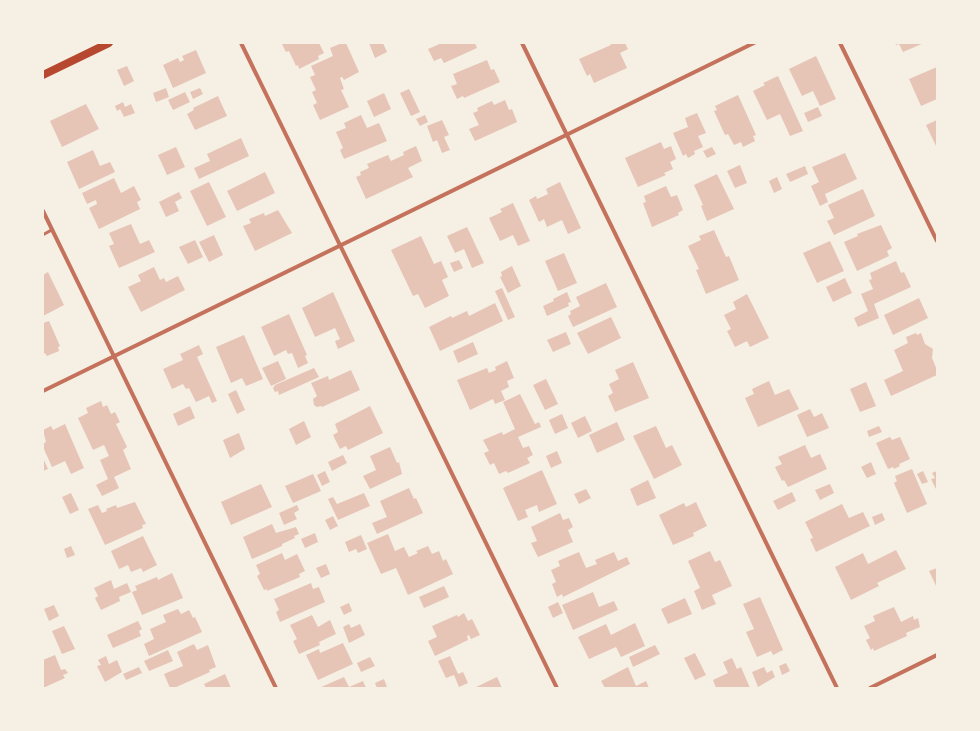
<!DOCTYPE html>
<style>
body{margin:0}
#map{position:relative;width:980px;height:731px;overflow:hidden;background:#f6efe4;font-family:Figtree,sans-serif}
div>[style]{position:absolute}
.building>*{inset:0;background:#e6c5b7}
.service>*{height:3px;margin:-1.5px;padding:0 1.5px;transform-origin:1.5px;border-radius:1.5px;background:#c5725c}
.minor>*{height:4px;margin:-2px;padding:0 2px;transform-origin:2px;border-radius:2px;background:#c5725c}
.secondary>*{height:8px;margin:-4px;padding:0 4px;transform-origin:4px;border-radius:4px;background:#b5482f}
span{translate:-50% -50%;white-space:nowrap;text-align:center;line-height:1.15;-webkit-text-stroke:3px #f6efe4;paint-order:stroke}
.frame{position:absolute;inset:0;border:44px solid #f6efe4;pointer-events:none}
</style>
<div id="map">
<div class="building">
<i style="clip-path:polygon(284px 43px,319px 43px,324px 53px,318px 56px,319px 59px,299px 69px,298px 65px,296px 66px,289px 51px,286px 52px,282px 44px)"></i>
<i style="clip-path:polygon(342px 43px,346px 43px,359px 72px,344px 80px,342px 77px,340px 78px,344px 89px,341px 90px,349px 107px,320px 120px,313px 105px,317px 103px,312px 92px,316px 90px,310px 77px,315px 75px,311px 66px,333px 56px,330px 48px)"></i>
<i style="clip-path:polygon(369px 43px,383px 43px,387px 52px,375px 58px)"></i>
<i style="clip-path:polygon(442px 43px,475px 43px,477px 48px,444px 63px,441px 58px,434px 61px,428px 49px)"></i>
<i style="clip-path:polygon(610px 43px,625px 43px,628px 49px,620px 53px,627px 68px,594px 83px,590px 74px,587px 76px,579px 59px,611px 45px)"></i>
<i style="clip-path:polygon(895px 43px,924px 43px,903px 52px,899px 44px,896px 45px)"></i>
<i style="clip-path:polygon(196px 50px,206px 73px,173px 88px,163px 65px,178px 58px,180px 62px,184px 60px,182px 56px)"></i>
<i style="clip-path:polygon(816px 56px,836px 99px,820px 106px,813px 91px,802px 96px,789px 69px)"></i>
<i style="clip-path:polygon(487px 60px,491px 70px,494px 69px,500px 82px,464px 98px,463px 96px,457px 99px,451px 86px,457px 84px,453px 74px)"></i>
<i style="clip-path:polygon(127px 66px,134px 81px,124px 86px,117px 70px)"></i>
<i style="clip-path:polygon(937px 67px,937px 99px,921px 106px,909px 79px)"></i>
<i style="clip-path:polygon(778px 76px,803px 131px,790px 136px,780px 114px,767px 120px,753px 91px,765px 85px,763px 83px)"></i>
<i style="clip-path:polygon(166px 88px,169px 97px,156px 102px,153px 93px)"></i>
<i style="clip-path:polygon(200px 88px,203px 94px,193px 99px,190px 92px)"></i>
<i style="clip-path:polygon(409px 89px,420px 112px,411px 116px,400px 93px)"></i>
<i style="clip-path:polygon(185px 92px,190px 102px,173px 110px,168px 100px)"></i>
<i style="clip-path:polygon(384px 93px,391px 109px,374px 117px,367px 101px)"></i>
<i style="clip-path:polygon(738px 95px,756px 135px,753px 136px,755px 141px,743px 147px,741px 142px,734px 145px,728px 134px,725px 135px,714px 111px,717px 110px,715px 106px)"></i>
<i style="clip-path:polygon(218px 96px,227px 116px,195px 130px,187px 114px,194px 110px,193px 108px)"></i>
<i style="clip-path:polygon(505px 100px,509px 110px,512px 109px,517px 122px,475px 141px,469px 129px,479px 125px,473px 113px,478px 111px,477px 108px,492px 101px,494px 105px)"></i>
<i style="clip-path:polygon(123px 102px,125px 107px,131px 104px,135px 113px,124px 117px,120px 109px,117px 111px,115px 106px)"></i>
<i style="clip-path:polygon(86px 104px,99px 129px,62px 147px,50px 121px)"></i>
<i style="clip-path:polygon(818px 107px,822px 116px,808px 122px,804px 113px)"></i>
<i style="clip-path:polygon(697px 113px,706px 133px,698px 136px,703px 147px,694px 151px,695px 154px,688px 158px,686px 154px,683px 156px,673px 133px,688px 127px,685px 118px)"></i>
<i style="clip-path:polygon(361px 115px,367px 128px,379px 123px,387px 141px,344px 159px,340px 150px,343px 148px,336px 132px,346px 128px,344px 123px)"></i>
<i style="clip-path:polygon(425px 115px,428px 122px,420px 126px,416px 119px)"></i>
<i style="clip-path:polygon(442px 120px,449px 135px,444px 137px,450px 150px,442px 153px,437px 140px,433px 142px,427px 126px)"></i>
<i style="clip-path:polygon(937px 120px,937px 148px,926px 125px)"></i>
<i style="clip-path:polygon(241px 138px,249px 156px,199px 179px,194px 168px,210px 161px,207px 154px)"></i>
<i style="clip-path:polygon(661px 142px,664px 149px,671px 146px,676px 159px,670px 162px,673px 169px,664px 173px,666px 175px,638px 187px,625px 158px)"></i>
<i style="clip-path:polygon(416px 146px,422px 161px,408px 168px,413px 177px,366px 199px,356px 177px,361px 175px,360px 172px,369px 168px,367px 164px,388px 155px,391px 161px,404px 155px,403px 152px)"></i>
<i style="clip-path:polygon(176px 147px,185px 167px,167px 175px,158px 155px)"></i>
<i style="clip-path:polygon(712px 147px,716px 154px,707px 158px,703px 151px)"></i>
<i style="clip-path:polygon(93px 150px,100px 166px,110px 162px,115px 172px,79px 189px,67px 162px)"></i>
<i style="clip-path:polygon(845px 153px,857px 179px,825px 194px,828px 202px,820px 206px,811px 186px,819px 182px,812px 167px)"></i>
<i style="clip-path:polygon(740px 165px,747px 183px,735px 188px,727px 171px)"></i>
<i style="clip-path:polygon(805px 166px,808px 174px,790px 182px,786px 174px)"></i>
<i style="clip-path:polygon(265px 172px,275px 193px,237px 211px,227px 191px)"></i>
<i style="clip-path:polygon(717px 174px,734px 209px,707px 221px,701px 206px,703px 205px,694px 185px)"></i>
<i style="clip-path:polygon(777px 177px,782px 189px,774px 193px,769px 181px)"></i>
<i style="clip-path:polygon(114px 178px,121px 193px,134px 186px,141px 200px,137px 202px,140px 209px,99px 229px,89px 208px,97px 204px,96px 200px,87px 204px,82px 193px)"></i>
<i style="clip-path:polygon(209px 182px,226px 217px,207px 226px,190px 191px)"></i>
<i style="clip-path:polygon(560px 182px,581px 228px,568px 234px,562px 220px,547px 227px,544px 219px,539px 222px,529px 200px,536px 196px,537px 199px,548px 194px,546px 189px)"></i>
<i style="clip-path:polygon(666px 186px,671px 197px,677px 195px,683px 210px,678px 213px,679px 215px,652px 227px,643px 203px,646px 202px,644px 196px)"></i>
<i style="clip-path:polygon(863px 189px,875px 216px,834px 235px,827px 221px,834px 218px,828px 205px)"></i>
<i style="clip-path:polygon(179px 192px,182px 198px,175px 202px,179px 211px,166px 217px,159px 202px)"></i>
<i style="clip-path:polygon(513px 203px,530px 241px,518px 246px,513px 235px,500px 241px,489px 218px,502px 212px,500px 209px)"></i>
<i style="clip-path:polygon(278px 210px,292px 233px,255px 251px,243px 226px,251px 223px,249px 219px,264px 213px,265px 216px)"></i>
<i style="clip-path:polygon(131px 224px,140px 244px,149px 240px,155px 252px,119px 268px,109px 246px,114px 244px,109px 233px)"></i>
<i style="clip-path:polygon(881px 225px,892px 248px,887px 251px,889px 256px,857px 271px,844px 242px,858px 236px,857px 234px)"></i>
<i style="clip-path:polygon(467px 227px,484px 263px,472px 268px,464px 249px,455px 253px,447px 236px)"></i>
<i style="clip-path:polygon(714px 230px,726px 257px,729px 256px,739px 280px,706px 294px,696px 270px,699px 269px,688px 246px,701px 240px,699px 236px)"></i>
<i style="clip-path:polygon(214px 235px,223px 255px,209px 262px,199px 242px)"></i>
<i style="clip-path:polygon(421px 236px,434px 264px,441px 261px,448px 277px,442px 280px,449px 296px,425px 308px,418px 294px,413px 296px,391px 250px)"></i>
<i style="clip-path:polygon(195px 240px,203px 257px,188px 264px,179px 247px)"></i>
<i style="clip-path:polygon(830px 241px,844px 271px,817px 283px,803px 253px)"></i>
<i style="clip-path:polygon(564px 253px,577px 283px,558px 291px,545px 261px)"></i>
<i style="clip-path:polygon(459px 260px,463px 268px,454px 272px,450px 263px)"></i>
<i style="clip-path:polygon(896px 261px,901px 273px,904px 272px,911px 287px,874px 304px,879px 318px,858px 327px,854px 318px,868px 311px,861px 294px,873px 289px,869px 280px,872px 279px,870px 273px)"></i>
<i style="clip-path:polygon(512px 266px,521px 286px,508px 293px,500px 277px,502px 276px,501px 272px)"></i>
<i style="clip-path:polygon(154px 267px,160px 280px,164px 278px,166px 282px,178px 276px,185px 290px,141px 312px,128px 287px,141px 281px,138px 275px)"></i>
<i style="clip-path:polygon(48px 272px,64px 305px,43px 316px,43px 275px)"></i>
<i style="clip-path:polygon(845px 278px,852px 293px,833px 302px,826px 287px)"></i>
<i style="clip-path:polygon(606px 283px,617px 307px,573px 327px,568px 316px,571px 314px,570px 311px,580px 306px,576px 297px)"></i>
<i style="clip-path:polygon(502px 288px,515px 317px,508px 320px,495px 291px)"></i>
<i style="clip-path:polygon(333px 292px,355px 341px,338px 349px,335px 341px,340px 339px,335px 328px,315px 337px,302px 308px)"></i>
<i style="clip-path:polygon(567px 292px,571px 302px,568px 303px,569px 306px,547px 316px,543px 306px,554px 301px,553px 299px)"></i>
<i style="clip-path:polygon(747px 294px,769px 338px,750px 347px,747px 341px,735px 347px,727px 331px,731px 329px,724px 315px,736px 309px,733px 302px)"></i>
<i style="clip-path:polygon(919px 298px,928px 318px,893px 335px,884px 315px)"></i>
<i style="clip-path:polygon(495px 303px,503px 321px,440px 351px,429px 327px,451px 316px,452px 318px,467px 311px,469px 316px)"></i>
<i style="clip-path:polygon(289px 314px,307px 355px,305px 356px,308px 363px,298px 368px,292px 353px,288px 354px,286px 350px,274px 356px,261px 327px)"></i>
<i style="clip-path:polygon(611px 317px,621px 338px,588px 354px,577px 333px)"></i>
<i style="clip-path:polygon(49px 321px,60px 346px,58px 347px,59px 351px,47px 356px,45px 353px,43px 354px,43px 323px)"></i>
<i style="clip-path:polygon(566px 332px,571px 344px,553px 352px,547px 340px)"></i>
<i style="clip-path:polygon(916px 333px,917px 335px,921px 333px,925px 344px,933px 349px,932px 358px,937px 370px,937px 375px,891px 396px,884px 380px,903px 371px,894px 350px,908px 343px,906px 337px)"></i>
<i style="clip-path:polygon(244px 335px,263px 379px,246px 386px,242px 378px,231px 383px,216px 347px)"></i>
<i style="clip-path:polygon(473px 342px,478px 354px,458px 363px,453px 351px)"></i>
<i style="clip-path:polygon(199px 345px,203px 354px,197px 357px,217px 401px,212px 403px,209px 396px,196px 402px,189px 388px,186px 389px,183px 384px,172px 389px,163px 369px,183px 360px,180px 354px)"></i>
<i style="clip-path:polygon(278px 361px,286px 379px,271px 386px,262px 368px)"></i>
<i style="clip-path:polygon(507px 361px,514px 378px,507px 381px,509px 387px,501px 391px,505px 400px,495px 404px,493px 399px,470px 410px,457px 380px,487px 368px,489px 373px,496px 370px,495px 367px)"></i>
<i style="clip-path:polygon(633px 362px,649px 398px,615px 412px,608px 396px,613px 393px,609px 384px,619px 379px,615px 370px)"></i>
<i style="clip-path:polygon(314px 368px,319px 377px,279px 395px,278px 391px,275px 392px,273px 388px,275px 385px)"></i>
<i style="clip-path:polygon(351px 370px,360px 390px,322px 407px,321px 406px,317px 407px,314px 405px,313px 399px,317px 396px,311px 383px,328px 376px,329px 380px)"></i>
<i style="clip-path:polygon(546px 379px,558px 404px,545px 410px,533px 385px)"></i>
<i style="clip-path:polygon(769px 381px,775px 395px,789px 389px,799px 409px,758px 427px,745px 398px,754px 394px,752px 389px)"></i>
<i style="clip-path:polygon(866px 382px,876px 406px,860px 412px,850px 389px)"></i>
<i style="clip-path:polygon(236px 390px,245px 410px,237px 414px,228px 394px)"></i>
<i style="clip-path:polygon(520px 394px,535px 424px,539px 422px,541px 427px,518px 437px,523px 448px,529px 446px,533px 455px,527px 458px,530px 463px,508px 473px,506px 471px,499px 474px,494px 463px,490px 465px,484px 453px,489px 451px,483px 440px,502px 432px,503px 435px,515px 429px,503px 402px)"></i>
<i style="clip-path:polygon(101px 401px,103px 407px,107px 405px,111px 414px,115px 412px,120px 422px,116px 424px,127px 447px,123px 450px,131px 469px,114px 477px,119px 488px,102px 496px,96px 485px,108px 479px,100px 460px,109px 456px,104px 445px,93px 450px,78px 418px,88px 413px,86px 408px)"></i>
<i style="clip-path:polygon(190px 406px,195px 418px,178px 426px,173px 414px)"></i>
<i style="clip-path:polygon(370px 406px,383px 433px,348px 450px,346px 446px,340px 449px,333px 435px,338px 432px,335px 424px)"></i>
<i style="clip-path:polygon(810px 409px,814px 417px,822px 413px,829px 428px,807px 437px,797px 415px)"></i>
<i style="clip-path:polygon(562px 414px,568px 428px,555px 434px,549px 420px)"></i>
<i style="clip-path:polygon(585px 416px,592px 431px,578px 438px,571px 423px)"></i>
<i style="clip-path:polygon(304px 421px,311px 437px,296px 445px,289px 429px)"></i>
<i style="clip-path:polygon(617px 422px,625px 440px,597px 453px,589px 435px)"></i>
<i style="clip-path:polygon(65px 424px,84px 468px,71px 474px,65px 461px,52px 467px,43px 447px,43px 444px,46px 442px,43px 430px,51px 426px,53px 430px)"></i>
<i style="clip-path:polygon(656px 426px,666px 448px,672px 445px,682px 465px,654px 479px,633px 436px)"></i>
<i style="clip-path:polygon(879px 426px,882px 432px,869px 437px,867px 431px)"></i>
<i style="clip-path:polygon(239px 433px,245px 449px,230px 458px,223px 440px)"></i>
<i style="clip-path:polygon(890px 437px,892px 440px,900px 437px,910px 459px,899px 464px,900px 466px,894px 469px,893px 467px,888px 469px,876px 443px)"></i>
<i style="clip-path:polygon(805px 445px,811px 458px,820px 454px,827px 469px,788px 487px,784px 480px,782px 481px,775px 467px,782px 464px,778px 457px)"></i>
<i style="clip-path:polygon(390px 447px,397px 463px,399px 462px,402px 474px,370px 489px,363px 476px,376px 470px,370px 456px)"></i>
<i style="clip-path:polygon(557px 451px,562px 463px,551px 468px,546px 456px)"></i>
<i style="clip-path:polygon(343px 455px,347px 463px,332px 471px,328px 462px)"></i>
<i style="clip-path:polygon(43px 458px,48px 469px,43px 471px)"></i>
<i style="clip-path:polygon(871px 462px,876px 474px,867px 478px,861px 467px)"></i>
<i style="clip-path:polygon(912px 469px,927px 504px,907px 513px,894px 483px,897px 481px,895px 476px)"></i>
<i style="clip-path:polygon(542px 470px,557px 504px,539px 512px,537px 505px,525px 510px,528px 517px,518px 521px,503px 488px)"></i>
<i style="clip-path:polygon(325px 471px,330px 482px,322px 486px,317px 475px)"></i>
<i style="clip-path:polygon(923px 471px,928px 482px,922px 484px,917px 474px)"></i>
<i style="clip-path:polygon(937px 471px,937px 491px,931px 479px,935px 478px,932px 473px)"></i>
<i style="clip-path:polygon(313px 474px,321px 491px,293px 503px,285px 486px)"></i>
<i style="clip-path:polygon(648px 480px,656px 498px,637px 506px,630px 489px)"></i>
<i style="clip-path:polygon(261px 484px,272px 507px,231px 525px,221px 502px)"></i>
<i style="clip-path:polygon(830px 484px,834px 493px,820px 500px,815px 490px)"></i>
<i style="clip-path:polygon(409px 488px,414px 499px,416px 498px,423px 513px,377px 534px,372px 523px,387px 517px,380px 501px)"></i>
<i style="clip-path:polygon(586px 489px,591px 498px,579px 504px,574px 494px)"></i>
<i style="clip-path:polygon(792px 492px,796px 501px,778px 510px,773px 501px)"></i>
<i style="clip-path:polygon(71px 493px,79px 510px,70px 514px,62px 497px)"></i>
<i style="clip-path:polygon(364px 493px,370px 506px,338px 520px,328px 499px,333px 497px,337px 504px)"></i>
<i style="clip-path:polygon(135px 502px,146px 524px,142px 525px,143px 528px,105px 545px,88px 509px,98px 505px,102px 513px,107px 511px,106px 509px,116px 505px,117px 508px)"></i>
<i style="clip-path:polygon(696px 502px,707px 526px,693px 533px,694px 536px,673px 545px,659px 515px,684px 503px,686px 507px)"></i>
<i style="clip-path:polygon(842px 504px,849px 518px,863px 512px,870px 526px,816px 552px,810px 539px,813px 538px,805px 522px)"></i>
<i style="clip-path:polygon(297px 505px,299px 510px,294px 513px,297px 519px,284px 525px,279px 513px)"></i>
<i style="clip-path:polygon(560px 513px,563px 520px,569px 518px,573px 527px,568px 530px,573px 542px,538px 557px,531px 543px,537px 541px,531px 527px)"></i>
<i style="clip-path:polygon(882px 513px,885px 520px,875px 525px,872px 517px)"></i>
<i style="clip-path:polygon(333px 516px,338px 526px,330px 530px,325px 520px)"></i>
<i style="clip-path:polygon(272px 524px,276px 533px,296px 527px,299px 534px,294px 536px,295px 538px,282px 544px,282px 546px,252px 559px,243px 537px)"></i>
<i style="clip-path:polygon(315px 533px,318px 542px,305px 548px,301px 539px)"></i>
<i style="clip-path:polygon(388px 534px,395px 551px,404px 547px,409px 557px,418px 553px,416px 551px,428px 546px,432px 554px,439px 551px,443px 561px,446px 559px,453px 574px,408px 595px,396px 568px,381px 574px,367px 543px)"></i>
<i style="clip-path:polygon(361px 535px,367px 549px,358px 553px,356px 549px,349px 552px,345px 542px)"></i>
<i style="clip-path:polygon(143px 536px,157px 565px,143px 572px,141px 568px,131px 572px,128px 565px,119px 569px,111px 551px)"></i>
<i style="clip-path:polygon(71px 546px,75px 555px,67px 558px,64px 549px)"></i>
<i style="clip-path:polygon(896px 550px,906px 569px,877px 583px,879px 586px,851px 600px,835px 567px,863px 553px,868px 564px)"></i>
<i style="clip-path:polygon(710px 551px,715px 562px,720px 560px,732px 586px,712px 595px,716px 604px,702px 610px,694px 591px,700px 588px,688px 561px)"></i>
<i style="clip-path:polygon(579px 552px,586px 568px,597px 564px,595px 560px,614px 552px,618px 561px,627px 557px,630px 564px,563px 597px,562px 594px,557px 597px,552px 584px,556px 582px,551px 570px,560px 566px,558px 561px)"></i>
<i style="clip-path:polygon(282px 553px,285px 560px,297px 554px,305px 571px,299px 574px,300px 577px,267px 591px,267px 589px,264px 590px,257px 576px,260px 574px,256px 565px)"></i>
<i style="clip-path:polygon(326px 564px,330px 574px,321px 578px,316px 568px)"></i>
<i style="clip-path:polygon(937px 568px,937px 588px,929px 571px)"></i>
<i style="clip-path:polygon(172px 573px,183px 598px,142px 615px,132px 592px,137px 590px,135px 586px,157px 577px,158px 580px)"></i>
<i style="clip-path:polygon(111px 580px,114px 589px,127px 583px,131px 592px,119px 597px,120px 601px,101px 610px,95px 598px,98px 596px,94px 588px)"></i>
<i style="clip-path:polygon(311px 583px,313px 589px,319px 587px,325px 602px,280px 622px,276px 612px,279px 610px,274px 599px)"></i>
<i style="clip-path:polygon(444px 586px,449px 597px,424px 608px,419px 597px)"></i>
<i style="clip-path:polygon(593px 592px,599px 607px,614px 601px,618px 610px,573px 630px,562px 605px)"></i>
<i style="clip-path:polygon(760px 597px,783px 650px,773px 655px,771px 651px,757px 657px,746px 632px,754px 629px,743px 604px)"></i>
<i style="clip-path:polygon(685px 598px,692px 614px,668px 624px,661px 609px)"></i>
<i style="clip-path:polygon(558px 602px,563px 613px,553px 618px,548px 607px)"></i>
<i style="clip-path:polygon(349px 603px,352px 611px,344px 615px,340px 607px)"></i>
<i style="clip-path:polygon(54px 605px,59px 616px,49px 621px,44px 609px)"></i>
<i style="clip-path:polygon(894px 607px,901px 622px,913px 616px,914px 620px,918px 618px,920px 627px,906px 633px,907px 636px,874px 651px,873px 648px,871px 650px,866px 640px,870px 638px,864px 626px,875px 621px,873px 616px)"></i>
<i style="clip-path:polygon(178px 609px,181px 614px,189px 610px,193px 618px,195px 617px,202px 632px,149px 656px,144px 644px,154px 639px,150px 629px,166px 622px,163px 615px)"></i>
<i style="clip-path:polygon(464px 613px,468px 621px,472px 619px,480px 635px,471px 639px,469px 635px,467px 636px,468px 640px,435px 656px,428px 641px,437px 637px,432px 626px,457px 615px,458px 617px)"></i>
<i style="clip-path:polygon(312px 615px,318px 627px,330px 620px,336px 634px,319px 642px,320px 645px,299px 654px,293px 641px,297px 639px,290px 625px)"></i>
<i style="clip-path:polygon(138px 621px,142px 629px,139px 631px,141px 636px,113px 648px,107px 635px)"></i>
<i style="clip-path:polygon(635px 623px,645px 646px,621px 657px,616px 647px,589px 659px,578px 637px,606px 624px,611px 635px)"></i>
<i style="clip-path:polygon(349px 624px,351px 628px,360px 624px,365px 635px,349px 643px,343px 627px)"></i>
<i style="clip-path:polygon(64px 626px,75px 649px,62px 654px,52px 631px)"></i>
<i style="clip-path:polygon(343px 643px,353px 664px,318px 680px,306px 655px,319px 649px,320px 653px)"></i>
<i style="clip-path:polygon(194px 644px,197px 650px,208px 645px,216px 667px,209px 670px,210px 672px,174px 688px,170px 688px,164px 674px,183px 666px,177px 652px)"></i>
<i style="clip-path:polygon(655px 645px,660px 654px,633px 667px,629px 657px)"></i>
<i style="clip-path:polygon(168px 650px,173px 661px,149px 671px,144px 661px)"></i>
<i style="clip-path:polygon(695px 653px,706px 675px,695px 680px,684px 658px)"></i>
<i style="clip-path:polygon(55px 655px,61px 670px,65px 669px,68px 673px,63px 675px,65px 678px,43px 688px,43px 660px)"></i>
<i style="clip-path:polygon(106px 656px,109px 664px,117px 660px,122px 672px,105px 682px,97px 666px,101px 665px,98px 660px)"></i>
<i style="clip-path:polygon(450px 656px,458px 674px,463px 672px,468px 683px,459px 687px,454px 675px,446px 678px,438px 661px)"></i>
<i style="clip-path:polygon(370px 657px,375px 666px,361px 672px,357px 663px)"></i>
<i style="clip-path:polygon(732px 658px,737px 669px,741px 667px,750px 688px,716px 688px,713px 680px,728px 673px,723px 662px)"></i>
<i style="clip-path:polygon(786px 663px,790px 671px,782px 675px,779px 666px)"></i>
<i style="clip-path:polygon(139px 667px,142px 673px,126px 680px,123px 674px)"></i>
<i style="clip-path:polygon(628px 667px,636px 686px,646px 681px,649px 688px,605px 688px,601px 681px)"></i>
<i style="clip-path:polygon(764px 667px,767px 673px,772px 670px,775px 677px,758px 687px,752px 672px)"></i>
<i style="clip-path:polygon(225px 674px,231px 688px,206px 688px,204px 684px)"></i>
<i style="clip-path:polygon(344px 677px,349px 687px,363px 681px,366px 688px,319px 688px)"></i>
<i style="clip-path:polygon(497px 677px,502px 688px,474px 688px)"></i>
<i style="clip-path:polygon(384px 679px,387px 687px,377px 688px,375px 683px)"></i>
</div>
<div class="service">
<i style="left:43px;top:234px;width:10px;rotate:-29deg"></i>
</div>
<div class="minor">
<i style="left:241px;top:43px;width:718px;rotate:63.9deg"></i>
<i style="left:522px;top:43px;width:718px;rotate:63.97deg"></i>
<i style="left:840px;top:43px;width:220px;rotate:63.9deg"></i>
<i style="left:43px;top:211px;width:531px;rotate:63.97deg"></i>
<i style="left:43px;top:391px;width:792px;rotate:-26.08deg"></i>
<i style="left:870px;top:688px;width:75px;rotate:-26.2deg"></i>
</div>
<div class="secondary">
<i style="left:43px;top:75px;width:73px;rotate:-25.9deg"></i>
</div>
<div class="frame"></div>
</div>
